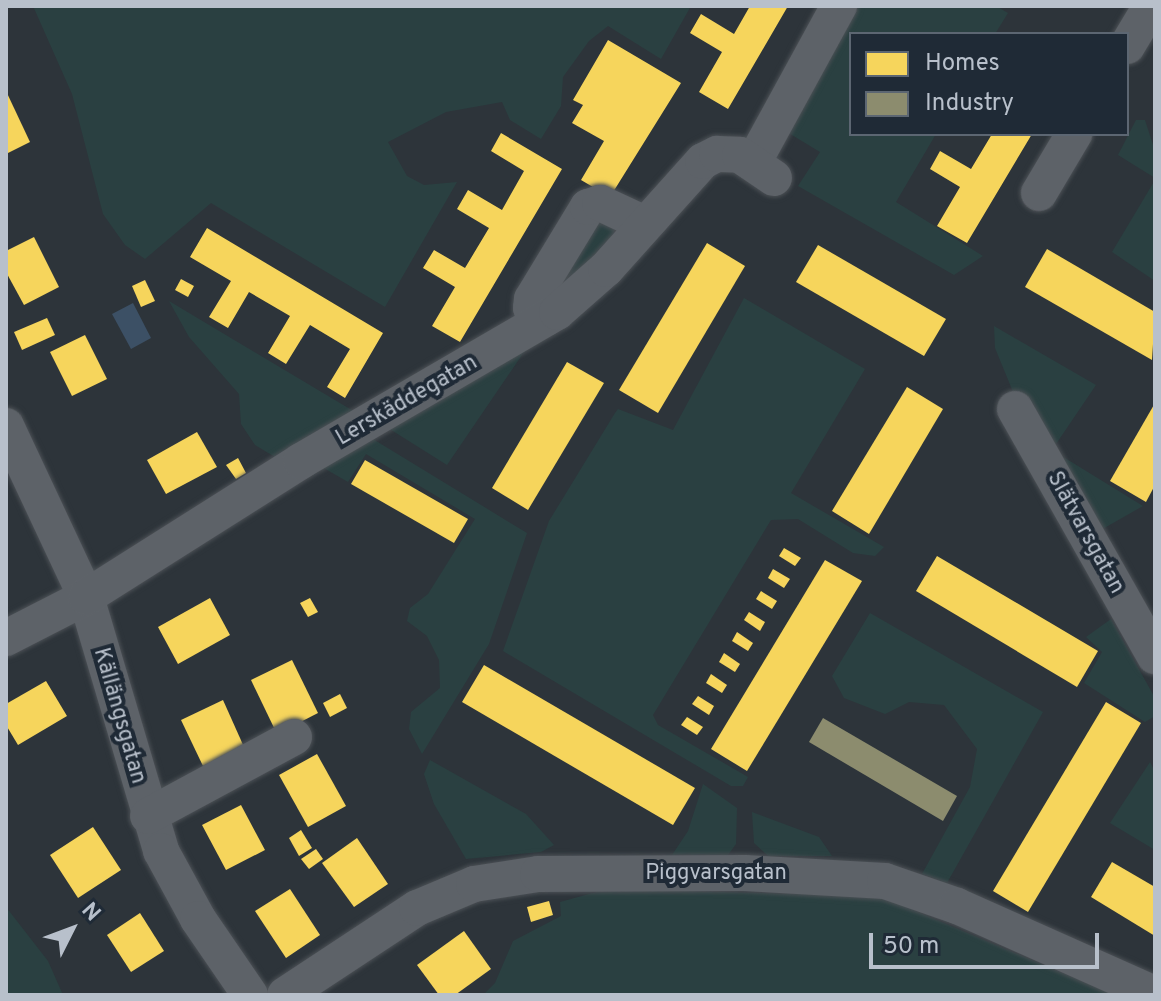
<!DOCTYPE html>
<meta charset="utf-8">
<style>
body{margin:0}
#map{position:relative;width:1161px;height:1001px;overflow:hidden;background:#2d343a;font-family:Overpass,sans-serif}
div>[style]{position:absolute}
.green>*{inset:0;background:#2a4041}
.water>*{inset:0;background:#3c5065}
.homes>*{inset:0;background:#f6d55c}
.industry>*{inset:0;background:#8c8c6e}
.roads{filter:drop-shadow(0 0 2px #4b5055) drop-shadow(0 0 2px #4b5055)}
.minor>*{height:36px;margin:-18px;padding:0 18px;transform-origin:18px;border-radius:18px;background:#5d6268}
span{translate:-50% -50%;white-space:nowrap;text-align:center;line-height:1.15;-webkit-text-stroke:8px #1f2a36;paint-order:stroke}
.street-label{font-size:22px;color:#b8c0cb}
.frame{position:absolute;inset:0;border:8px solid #b8c0cb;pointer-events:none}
.legend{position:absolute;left:849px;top:32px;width:280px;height:104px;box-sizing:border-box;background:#1f2a36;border:2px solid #5c6672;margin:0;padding:10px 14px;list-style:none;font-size:24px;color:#b8c0cb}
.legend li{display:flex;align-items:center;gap:16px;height:40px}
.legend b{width:40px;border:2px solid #5c6672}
.north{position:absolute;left:32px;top:889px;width:80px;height:80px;-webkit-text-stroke:6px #1f2a36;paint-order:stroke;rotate:48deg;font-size:22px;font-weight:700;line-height:32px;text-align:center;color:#b8c0cb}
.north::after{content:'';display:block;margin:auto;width:28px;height:36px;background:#b8c0cb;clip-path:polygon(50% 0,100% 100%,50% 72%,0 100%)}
.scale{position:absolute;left:869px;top:933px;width:230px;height:36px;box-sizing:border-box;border:4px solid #b8c0cb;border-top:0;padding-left:10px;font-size:24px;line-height:28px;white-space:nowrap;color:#b8c0cb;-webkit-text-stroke:6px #1f2a36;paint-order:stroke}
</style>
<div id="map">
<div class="green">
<i style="clip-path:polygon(33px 6px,691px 6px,661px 59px,608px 26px,589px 41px,563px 77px,561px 106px,541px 139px,510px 120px,502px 102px,446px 112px,388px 142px,407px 176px,424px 185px,457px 182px,385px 307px,211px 203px,145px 259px,125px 245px,103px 214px,72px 94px)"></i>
<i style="clip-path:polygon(851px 6px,996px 6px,1008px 13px,995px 34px,851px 34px,851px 134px,936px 134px,896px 202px,983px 256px,954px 275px,798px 186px,820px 152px,777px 126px)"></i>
<i style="clip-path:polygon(1136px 120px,1145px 120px,1155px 151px,1155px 178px,1118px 155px)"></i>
<i style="clip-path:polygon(1155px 180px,1155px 281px,1112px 252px)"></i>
<i style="clip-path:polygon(594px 214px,614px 228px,614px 234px,559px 292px,548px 288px)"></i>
<i style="clip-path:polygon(744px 298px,865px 369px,791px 493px,884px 547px,875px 556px,853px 553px,798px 519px,771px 520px,653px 715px,658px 725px,748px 777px,743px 786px,731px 786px,503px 651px,549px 521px,615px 413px,618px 409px,673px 430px)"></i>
<i style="clip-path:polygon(169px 301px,355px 412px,275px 457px,255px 445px,241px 424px,239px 394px,189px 337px)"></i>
<i style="clip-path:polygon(994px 326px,1096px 385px,1052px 450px,1143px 506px,1092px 535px,1018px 404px,995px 348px)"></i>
<i style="clip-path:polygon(515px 350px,524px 352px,447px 465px,388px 428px)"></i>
<i style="clip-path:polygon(368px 436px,527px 533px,489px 644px,422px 754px,409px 729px,411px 712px,440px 688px,439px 660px,427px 636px,407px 621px,410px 608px,428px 594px,475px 519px,366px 454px,348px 482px,322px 467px)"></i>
<i style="clip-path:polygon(870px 613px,1043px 712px,947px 883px,922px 874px,970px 787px,977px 749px,944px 705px,909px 702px,885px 714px,844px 698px,832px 676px)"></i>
<i style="clip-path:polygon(1111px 619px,1155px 698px,1155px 716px,1145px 722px,1084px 683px,1102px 652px,1086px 637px)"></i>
<i style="clip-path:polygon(430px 760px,526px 814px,554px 845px,541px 852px,466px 859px,434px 804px,424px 774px)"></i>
<i style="clip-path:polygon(1150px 762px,1155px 772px,1155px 850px,1110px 823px)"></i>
<i style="clip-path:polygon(703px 784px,737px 808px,736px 844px,728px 855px,672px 855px,688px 831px)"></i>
<i style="clip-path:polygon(752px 812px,819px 837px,832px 856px,768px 856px,754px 843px)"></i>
<i style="clip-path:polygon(607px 889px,880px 896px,1115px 995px,483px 995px,495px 983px,513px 941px,561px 916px,560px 902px)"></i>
<i style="clip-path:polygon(6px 907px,48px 961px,63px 995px,6px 995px)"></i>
</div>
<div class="water">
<i style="clip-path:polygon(133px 303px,151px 338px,131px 349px,112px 314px)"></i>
</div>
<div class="homes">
<i style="clip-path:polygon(750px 6px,788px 6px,728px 109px,699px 92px,722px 52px,690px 33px,701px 14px,734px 34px)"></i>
<i style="clip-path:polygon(608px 40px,681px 83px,610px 197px,581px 180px,604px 141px,572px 123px,583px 105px,573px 100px)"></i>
<i style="clip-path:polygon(6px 91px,30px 142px,6px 154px)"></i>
<i style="clip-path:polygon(501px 133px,562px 169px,460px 342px,432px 326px,455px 287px,423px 268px,434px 250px,465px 268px,489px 228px,457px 209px,468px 190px,502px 210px,524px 171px,491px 151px)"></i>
<i style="clip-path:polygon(992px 134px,1032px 134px,967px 243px,937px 226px,960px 187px,930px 169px,940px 151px,971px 169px)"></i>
<i style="clip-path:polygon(207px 228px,383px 333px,345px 398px,327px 387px,350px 349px,310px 325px,286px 364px,268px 353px,290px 316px,249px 292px,228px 328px,209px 317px,231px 281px,190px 257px)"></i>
<i style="clip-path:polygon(34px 237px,59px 287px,24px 305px,6px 272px,6px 251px)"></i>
<i style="clip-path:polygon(707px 243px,745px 266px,658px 413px,619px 390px)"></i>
<i style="clip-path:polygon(818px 245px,946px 319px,924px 356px,796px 282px)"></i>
<i style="clip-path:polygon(1047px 249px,1155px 312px,1152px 360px,1025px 287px)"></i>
<i style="clip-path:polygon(181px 279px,194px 286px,188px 297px,175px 290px)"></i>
<i style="clip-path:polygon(145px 280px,155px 301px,141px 307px,132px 286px)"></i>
<i style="clip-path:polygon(47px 318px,55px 335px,22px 350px,14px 332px)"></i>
<i style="clip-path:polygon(85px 335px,107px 379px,72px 396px,50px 352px)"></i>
<i style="clip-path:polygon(567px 362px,604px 383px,528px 510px,492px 488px)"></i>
<i style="clip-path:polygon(907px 387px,943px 409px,869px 534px,832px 511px)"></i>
<i style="clip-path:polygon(1155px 403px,1155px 485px,1146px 502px,1110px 481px)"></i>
<i style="clip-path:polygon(197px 432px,217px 467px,166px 494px,147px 460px)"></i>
<i style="clip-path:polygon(238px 458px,246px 473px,236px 479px,226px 465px)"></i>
<i style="clip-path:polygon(365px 460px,468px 519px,454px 543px,351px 484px)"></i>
<i style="clip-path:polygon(784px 548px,801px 558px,795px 566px,779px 556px)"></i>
<i style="clip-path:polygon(937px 556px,1098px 651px,1077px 687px,916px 591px)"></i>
<i style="clip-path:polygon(825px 560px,862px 581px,747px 771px,711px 749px)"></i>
<i style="clip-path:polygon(773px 569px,790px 579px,784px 588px,768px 578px)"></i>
<i style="clip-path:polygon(761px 591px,777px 601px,772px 609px,756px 599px)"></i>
<i style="clip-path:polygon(210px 598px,230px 635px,178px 664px,158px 627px)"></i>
<i style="clip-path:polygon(310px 598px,318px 612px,308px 617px,300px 603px)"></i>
<i style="clip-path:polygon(749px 612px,765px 622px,760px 631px,744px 620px)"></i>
<i style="clip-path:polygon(737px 632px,753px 643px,748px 651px,732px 641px)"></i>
<i style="clip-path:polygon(724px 653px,740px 664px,735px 672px,719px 662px)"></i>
<i style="clip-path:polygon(292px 660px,318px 713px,277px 734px,251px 680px)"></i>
<i style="clip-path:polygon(484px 665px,695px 788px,673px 825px,462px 702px)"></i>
<i style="clip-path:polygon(711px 674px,727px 685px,722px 693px,706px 683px)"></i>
<i style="clip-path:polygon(46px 681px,67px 716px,18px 745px,6px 725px,6px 704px)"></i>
<i style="clip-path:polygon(340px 694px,347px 708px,330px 717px,323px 703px)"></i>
<i style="clip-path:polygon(698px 696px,714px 706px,709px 715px,692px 704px)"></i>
<i style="clip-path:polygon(223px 700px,244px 747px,203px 766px,181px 720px)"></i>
<i style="clip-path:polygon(1106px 702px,1141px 723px,1028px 912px,993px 891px)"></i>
<i style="clip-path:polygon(687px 717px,703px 727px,697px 735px,681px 725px)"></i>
<i style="clip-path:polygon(317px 754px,346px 806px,308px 827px,279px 775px)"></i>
<i style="clip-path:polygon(241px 805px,265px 850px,226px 870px,202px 825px)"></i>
<i style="clip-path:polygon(93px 827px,121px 870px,78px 898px,50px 855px)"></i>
<i style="clip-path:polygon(301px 830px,312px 848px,299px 856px,289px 838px)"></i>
<i style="clip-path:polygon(357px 838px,388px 884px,354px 907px,322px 863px)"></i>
<i style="clip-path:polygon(316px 849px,323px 859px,309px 869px,301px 859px)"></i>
<i style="clip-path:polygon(1112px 862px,1155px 887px,1155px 936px,1091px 897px)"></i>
<i style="clip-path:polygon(290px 889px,320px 935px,286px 958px,255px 911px)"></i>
<i style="clip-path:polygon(549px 901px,553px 915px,531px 922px,527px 907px)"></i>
<i style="clip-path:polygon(140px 913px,164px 951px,131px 972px,107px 935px)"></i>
<i style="clip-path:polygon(464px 931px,491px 969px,455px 995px,439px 995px,417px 965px)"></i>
</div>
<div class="industry">
<i style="clip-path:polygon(823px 718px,957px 796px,943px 821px,809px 742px)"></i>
</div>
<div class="roads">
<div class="minor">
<i style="left:1127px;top:46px;width:47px;rotate:-59deg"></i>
<i style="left:753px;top:163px;width:179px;rotate:-61.3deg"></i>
<i style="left:1039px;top:193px;width:69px;rotate:-59.3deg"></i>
<i style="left:546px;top:318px;width:18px;rotate:-146deg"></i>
<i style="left:531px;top:308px;width:9px;rotate:-84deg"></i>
<i style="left:532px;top:299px;width:108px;rotate:-58.7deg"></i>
<i style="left:588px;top:207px;width:13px;rotate:-18deg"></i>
<i style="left:600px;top:203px;width:50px;rotate:25deg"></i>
<i style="left:1015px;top:409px;width:284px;rotate:60.5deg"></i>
<i style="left:6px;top:426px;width:189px;rotate:64.9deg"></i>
<i style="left:86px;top:597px;width:265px;rotate:73.5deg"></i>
<i style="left:161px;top:851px;width:77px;rotate:61.4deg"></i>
<i style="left:198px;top:919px;width:92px;rotate:55.6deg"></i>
<i style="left:6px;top:638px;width:90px;rotate:-27.1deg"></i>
<i style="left:86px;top:597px;width:254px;rotate:-32.3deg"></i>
<i style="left:301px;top:461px;width:296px;rotate:-30.2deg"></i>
<i style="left:557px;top:312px;width:65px;rotate:-41.3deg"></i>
<i style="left:606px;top:269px;width:145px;rotate:-48.1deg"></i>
<i style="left:703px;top:161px;width:16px;rotate:-27deg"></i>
<i style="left:717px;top:154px;width:23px;rotate:2deg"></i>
<i style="left:740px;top:155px;width:41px;rotate:34.1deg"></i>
<i style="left:148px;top:816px;width:166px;rotate:-28.4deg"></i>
<i style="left:285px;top:995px;width:158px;rotate:-33.4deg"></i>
<i style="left:417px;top:908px;width:62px;rotate:-22.8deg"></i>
<i style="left:474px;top:884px;width:65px;rotate:-8.9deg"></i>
<i style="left:538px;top:874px;width:207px;rotate:-0.3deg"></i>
<i style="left:745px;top:873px;width:140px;rotate:3.3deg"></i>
<i style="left:885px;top:881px;width:76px;rotate:19.1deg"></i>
<i style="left:957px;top:906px;width:217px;rotate:24deg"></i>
</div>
</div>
<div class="street-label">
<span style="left:407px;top:401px;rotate:-30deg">Lerskäddegatan</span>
<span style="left:1085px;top:533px;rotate:61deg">Slätvarsgatan</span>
<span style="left:119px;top:716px;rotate:74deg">Källängsgatan</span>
<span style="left:716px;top:874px">Piggvarsgatan</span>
</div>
<div class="frame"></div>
<ul class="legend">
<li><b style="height:22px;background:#f6d55c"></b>Homes</li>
<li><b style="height:22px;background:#8c8c6e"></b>Industry</li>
</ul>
<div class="north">N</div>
<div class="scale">50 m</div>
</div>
